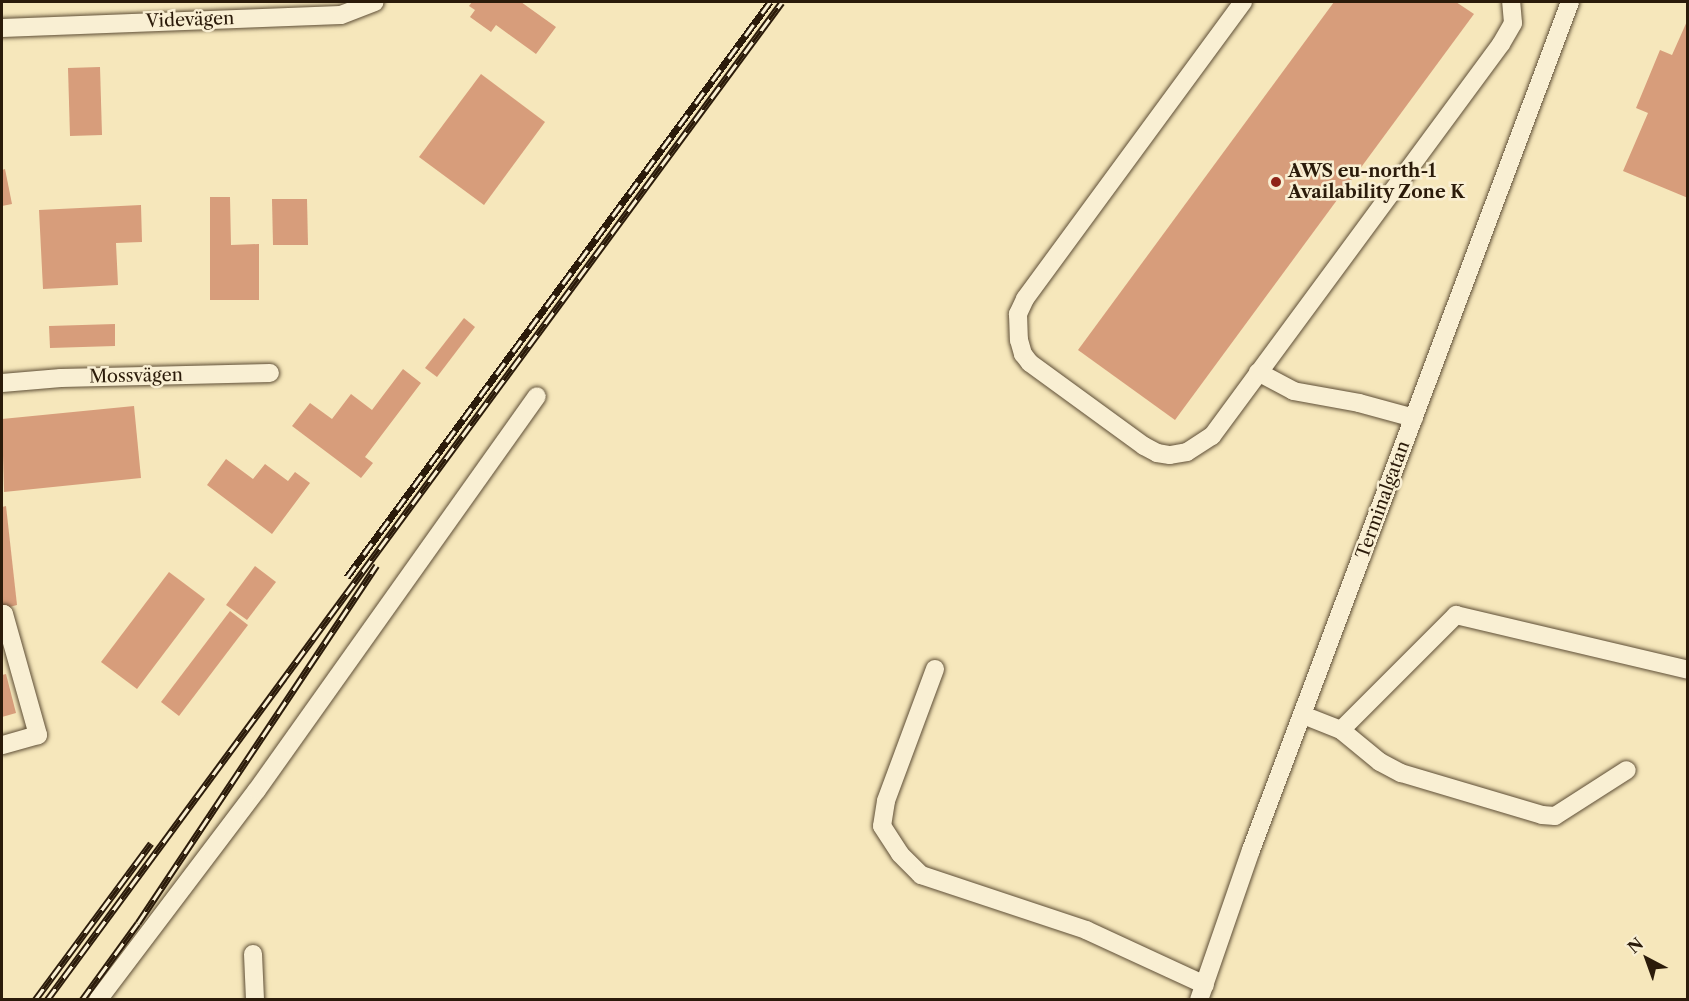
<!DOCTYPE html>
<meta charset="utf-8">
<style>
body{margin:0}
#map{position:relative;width:1689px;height:1001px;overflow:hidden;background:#f6e7bb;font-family:"Libre Caslon Text",serif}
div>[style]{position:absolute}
.building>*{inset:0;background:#d79d7b}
.roads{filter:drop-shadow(0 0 2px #5e4e36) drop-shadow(0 0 2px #5e4e36)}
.minor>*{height:18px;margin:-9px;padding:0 9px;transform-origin:9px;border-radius:9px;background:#f9efd3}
.rail>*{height:7px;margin-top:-3.5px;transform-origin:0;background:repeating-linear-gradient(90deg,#f9efd3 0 14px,#2b1b0a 0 28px);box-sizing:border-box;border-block:2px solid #2b1b0a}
.dots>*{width:16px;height:16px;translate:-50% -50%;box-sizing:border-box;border:3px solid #f9efd3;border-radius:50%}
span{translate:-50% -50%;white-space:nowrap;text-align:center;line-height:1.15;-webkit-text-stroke:5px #f9efd3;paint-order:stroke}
.street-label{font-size:18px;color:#2b1b0a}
.poi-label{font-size:18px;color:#2b1b0a;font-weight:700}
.left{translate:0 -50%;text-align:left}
.frame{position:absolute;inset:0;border:3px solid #2b1b0a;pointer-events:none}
.north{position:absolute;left:1617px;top:929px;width:60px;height:60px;-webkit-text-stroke:4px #f9efd3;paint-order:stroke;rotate:319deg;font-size:16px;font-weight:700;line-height:24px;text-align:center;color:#2b1b0a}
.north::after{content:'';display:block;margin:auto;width:21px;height:27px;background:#2b1b0a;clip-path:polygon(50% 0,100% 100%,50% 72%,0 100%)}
</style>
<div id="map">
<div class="building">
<i style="clip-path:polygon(472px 2px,521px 2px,556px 27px,536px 54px,496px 25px,491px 32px,470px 17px,475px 10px,469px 6px)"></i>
<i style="clip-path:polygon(1334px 2px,1456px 2px,1474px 14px,1175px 420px,1078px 350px)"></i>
<i style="clip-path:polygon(1688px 19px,1688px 198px,1623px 171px,1648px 113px,1636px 108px,1660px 50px,1672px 55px)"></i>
<i style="clip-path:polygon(100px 67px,102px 135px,70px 136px,68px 68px)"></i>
<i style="clip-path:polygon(481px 74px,545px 122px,484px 205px,419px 157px)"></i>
<i style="clip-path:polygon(5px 169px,12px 204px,2px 206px,2px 170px)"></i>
<i style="clip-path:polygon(210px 197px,230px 197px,231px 245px,259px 244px,259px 300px,210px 300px)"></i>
<i style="clip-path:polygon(272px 199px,307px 199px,308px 245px,273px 245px)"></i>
<i style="clip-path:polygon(141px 205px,142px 242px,116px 243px,118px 285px,43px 289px,39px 210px)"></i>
<i style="clip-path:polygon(464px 318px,475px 327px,437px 377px,425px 368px)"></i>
<i style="clip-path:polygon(115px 324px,115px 346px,50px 348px,49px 326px)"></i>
<i style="clip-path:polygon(403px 369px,421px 383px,365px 457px,373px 463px,361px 478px,292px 426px,310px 403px,332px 419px,351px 394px,372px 410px)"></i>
<i style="clip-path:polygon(134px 406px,141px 478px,4px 492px,2px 419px)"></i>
<i style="clip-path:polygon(226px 459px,253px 479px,265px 464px,288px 481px,295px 472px,310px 483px,272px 534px,207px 485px)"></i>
<i style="clip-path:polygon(6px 506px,17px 605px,2px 609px,2px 507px)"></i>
<i style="clip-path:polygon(255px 566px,276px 582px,247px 620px,226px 605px)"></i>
<i style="clip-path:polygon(169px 572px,205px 599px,137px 689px,101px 662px)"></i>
<i style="clip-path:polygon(230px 611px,248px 625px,179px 716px,161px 702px)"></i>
<i style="clip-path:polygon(6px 674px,16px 713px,2px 717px,2px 675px)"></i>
</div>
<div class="roads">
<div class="minor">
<i style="left:1243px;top:2px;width:368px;rotate:126.3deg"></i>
<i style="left:1025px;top:299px;width:17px;rotate:115deg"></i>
<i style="left:1018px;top:314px;width:26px;rotate:88deg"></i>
<i style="left:1019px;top:340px;width:15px;rotate:74deg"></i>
<i style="left:1023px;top:354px;width:11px;rotate:52deg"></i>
<i style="left:1030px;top:363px;width:141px;rotate:36.1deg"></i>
<i style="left:1144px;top:446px;width:15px;rotate:28deg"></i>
<i style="left:1157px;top:453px;width:13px;rotate:9deg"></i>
<i style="left:1170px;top:455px;width:17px;rotate:-10deg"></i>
<i style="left:1187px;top:452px;width:30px;rotate:-33deg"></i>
<i style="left:1212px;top:436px;width:487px;rotate:-53.6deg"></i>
<i style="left:1501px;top:44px;width:24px;rotate:-60deg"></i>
<i style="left:1513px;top:23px;width:21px;rotate:-95deg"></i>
<i style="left:2px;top:28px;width:339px;rotate:-2.2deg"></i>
<i style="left:341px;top:15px;width:36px;rotate:-21deg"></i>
<i style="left:1258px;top:372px;width:40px;rotate:28deg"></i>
<i style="left:1293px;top:391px;width:67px;rotate:10.3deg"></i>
<i style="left:1359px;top:403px;width:57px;rotate:15.3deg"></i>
<i style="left:2px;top:383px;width:59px;rotate:-4.8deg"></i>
<i style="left:61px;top:378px;width:209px;rotate:-1.4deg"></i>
<i style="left:2px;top:615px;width:2px;rotate:-27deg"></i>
<i style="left:4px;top:614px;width:126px;rotate:74.3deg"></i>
<i style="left:38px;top:735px;width:37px;rotate:164deg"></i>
<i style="left:935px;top:669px;width:141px;rotate:110.4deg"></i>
<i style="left:886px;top:801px;width:25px;rotate:99deg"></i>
<i style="left:882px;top:826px;width:33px;rotate:57deg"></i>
<i style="left:900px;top:854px;width:30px;rotate:45deg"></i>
<i style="left:921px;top:875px;width:174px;rotate:18.4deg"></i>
<i style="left:1086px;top:930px;width:131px;rotate:24.8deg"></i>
<i style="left:1303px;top:715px;width:41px;rotate:21.5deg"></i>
<i style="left:1341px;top:730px;width:50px;rotate:39.4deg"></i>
<i style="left:1380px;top:762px;width:24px;rotate:28deg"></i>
<i style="left:1401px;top:773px;width:147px;rotate:16.6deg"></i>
<i style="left:1542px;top:815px;width:13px;rotate:4deg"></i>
<i style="left:1555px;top:816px;width:85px;rotate:-32.6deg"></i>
<i style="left:1341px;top:730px;width:163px;rotate:-45deg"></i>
<i style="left:1456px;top:615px;width:238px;rotate:13.3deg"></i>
<i style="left:253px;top:954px;width:46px;rotate:87.5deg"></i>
<i style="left:98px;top:1000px;width:263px;rotate:-52.9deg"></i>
<i style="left:257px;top:790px;width:483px;rotate:-54.6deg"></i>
<i style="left:1199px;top:1000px;width:159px;rotate:-70.9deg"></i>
<i style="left:1251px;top:850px;width:906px;rotate:-69.38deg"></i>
</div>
</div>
<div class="rail">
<i style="left:347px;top:577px;width:714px;rotate:-53.66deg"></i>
<i style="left:35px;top:1000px;width:195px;rotate:-53.5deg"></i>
<i style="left:47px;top:1000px;width:1239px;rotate:-53.63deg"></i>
<i style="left:82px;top:1000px;width:95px;rotate:-54deg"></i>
<i style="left:138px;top:923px;width:430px;rotate:-56.3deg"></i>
</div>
<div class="dots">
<i style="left:1276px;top:182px;background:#8f2418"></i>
</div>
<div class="street-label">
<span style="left:190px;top:20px;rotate:-2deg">Videvägen</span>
<span style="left:136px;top:376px;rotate:-1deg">Mossvägen</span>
<span style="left:1383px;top:500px;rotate:-70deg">Terminalgatan</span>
</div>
<div class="poi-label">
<span class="left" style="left:1288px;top:182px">AWS eu-north-1<br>Availability Zone K</span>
</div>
<div class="frame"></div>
<div class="north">N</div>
</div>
